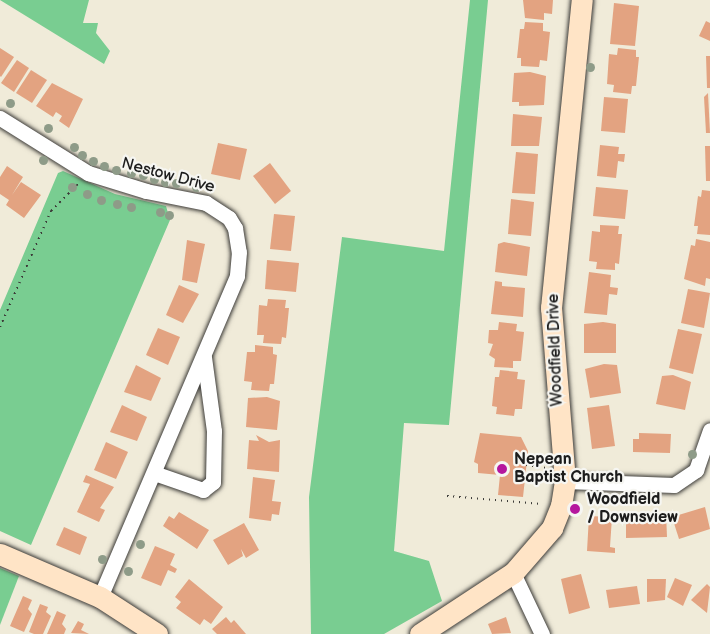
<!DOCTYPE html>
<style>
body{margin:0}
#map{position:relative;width:710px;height:634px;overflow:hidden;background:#f0ebd9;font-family:"Balsamiq Sans",sans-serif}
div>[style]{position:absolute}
.green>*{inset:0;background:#79cd91}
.building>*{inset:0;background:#e3a381}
.path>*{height:2px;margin-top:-1px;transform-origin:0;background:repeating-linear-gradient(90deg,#3c3b38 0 1.5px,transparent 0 6px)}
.roads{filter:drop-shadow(0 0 2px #3c3b38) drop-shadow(0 0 2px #3c3b38)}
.street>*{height:15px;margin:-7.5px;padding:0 7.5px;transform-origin:7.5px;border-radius:7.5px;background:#fff}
.secondary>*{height:21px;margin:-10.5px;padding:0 10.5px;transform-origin:10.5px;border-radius:10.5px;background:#ffe4c6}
.trees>*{width:9px;height:9px;margin:-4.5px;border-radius:50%;background:#8e9b88}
.dots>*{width:16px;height:16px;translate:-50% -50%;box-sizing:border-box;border:3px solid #f6f6f2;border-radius:50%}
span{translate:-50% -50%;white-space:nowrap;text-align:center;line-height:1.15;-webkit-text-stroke:4.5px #f6f6f2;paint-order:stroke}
.street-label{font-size:16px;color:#1c1c1c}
.poi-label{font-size:16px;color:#1c1c1c;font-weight:700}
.left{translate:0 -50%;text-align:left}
</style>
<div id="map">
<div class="green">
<i style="clip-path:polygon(0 0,89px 0,83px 23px,98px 23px,96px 33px,110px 51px,104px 64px)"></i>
<i style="clip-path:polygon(470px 0,488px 0,449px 425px,404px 423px,394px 551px,429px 561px,442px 601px,384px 634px,311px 634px,309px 497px,342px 237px,444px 251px)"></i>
<i style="clip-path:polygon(63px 171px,115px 194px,166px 206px,170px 220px,31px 545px,0 531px,0 310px,58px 173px)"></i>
<i style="clip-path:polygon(0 568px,19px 576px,0 625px)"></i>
</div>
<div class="building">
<i style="clip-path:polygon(523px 0,553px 0,552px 14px,544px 13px,544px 20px,525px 18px)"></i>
<i style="clip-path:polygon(614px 3px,639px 6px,635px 46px,610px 44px)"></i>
<i style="clip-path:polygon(706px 21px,710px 23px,710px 41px,699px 36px)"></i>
<i style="clip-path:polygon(525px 22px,543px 23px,543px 31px,550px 32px,547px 61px,540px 60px,539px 67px,521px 66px,521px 58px,517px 58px,520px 29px,524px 29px)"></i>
<i style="clip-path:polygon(0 48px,14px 57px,1px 77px,0 76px)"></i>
<i style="clip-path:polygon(618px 48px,636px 50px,636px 57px,639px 57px,636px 86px,632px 86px,631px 94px,613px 92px,614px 85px,607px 84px,609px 54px,617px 55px)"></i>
<i style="clip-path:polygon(706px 56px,710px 56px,710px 88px,707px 88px)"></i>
<i style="clip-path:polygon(17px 60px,29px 68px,14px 92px,1px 83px)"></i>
<i style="clip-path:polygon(31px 70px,47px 80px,32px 103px,16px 93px)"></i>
<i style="clip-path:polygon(530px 72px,546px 76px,544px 105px,519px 106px,519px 102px,512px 102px,514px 73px)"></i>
<i style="clip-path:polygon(52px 83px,83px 99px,69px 128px,59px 121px,62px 116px,56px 112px,53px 117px,36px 106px)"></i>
<i style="clip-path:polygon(708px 93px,710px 133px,706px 133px,704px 97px)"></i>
<i style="clip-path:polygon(604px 97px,628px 99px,625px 133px,601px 131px)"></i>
<i style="clip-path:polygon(513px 114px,542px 117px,539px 146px,511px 146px)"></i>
<i style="clip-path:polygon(218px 143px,247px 149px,240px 180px,211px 174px)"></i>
<i style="clip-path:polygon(600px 145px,619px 147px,618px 154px,625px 154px,624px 162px,618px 161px,616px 178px,597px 176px)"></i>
<i style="clip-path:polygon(705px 146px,710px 146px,710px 181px,706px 181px)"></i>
<i style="clip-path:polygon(516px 152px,538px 154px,535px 194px,512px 193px)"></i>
<i style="clip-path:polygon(270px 163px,291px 191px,275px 204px,253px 176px)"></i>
<i style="clip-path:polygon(7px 166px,23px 177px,12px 195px,21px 182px,41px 195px,24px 218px,6px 205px,9px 200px,0 194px,0 177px)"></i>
<i style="clip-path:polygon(596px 187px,628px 190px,625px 219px,593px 216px)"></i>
<i style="clip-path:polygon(702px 190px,710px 191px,710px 235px,697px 234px,698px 226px,694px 226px,698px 196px,701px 197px)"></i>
<i style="clip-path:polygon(511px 199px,534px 202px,531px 236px,508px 234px)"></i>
<i style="clip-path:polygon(274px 214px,295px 216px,291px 251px,270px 249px)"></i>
<i style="clip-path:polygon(600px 225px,619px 226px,618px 234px,622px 234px,619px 264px,615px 263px,615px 270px,596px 269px,597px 262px,589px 261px,592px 231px,600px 232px)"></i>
<i style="clip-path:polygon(696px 239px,710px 242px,710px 279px,706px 278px,705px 286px,684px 279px,691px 245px,695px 246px)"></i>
<i style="clip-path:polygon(187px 240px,205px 244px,197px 283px,182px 280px)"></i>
<i style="clip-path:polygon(504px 242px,530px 247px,527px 276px,495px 272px,498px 244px)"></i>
<i style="clip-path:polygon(267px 260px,299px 263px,296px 292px,265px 289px)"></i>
<i style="clip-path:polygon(589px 272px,611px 275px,610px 287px,618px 288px,617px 295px,609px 294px,607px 315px,584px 313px)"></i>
<i style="clip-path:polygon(495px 281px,502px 282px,502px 286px,525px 288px,523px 317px,491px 314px)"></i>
<i style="clip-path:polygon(179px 285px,199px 294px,183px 323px,166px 315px)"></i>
<i style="clip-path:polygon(688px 289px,710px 293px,704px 328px,681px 323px)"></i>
<i style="clip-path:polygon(268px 299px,286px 300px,285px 308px,289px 308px,286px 338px,282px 337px,281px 344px,263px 343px,264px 335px,257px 335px,259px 305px,267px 306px)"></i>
<i style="clip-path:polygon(499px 322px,517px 324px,516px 331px,524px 332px,521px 361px,513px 361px,513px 368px,494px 367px,495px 359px,489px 355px,493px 344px,488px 343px,489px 330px,498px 330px)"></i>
<i style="clip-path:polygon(603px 322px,616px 324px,616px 353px,584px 353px,584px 324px)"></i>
<i style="clip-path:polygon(158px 328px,180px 337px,168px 365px,146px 355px)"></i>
<i style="clip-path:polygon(678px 329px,702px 334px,693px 374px,669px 368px)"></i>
<i style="clip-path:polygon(255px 345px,273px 347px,273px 354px,277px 355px,274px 384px,270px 384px,269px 391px,251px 390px,252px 382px,244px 381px,247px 352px,255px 352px)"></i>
<i style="clip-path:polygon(604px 364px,617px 365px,621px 393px,590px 398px,585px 369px)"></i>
<i style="clip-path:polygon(136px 365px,161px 378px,151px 401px,124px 392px)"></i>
<i style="clip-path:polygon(500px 370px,518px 372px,517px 379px,525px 380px,522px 409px,515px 409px,514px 416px,496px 414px,497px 407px,492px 406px,495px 377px,499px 377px)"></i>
<i style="clip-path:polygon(673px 375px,691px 382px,685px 410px,656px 404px,662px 376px)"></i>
<i style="clip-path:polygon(267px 397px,280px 401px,277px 430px,246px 427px,248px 398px)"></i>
<i style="clip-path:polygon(122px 405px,147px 417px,137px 441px,110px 432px)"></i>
<i style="clip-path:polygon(609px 405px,615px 446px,592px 449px,587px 408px)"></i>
<i style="clip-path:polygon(480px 433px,521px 437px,528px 451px,523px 497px,498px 495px,500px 475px,478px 473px,478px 464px,474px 462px)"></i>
<i style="clip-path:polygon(639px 433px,671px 434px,670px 453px,633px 452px,633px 439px,639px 439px)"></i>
<i style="clip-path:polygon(256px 435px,269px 442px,280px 440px,279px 472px,247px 469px,249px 440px,259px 441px)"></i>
<i style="clip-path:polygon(106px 442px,128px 452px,116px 479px,94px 470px)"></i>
<i style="clip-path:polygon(86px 475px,114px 487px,100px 508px,105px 510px,99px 522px,77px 512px,90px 484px,83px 482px)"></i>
<i style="clip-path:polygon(253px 477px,275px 480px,272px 501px,281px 502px,279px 515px,272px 514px,271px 521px,249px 518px)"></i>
<i style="clip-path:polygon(705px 507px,710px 529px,679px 539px,672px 517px)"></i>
<i style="clip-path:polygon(179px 512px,209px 530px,197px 549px,163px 526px,169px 516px,174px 519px)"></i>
<i style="clip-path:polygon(666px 513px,667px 537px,626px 538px,626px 514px)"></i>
<i style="clip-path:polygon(589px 516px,612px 517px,610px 547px,615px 548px,615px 553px,587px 551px)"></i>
<i style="clip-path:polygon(244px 523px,259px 550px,246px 558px,241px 549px,243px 556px,228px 565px,213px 540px)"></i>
<i style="clip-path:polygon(64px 527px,87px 537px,80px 555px,56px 545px)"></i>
<i style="clip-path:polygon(155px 546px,175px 554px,170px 565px,177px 569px,175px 573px,168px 570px,161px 586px,141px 578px)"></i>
<i style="clip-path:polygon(581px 574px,590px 608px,569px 614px,561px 579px)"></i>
<i style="clip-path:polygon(675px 578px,692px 585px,683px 606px,667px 597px)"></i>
<i style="clip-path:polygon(189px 579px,223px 607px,211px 624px,204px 619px,200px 625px,176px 608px,181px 602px,175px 597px)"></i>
<i style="clip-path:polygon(647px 579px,666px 579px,665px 600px,647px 602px)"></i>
<i style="clip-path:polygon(707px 584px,710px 587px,707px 613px,691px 600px)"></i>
<i style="clip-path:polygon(637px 586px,640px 604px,609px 608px,606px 590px)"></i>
<i style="clip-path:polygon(23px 596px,32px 600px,28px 609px,32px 614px,24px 632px,10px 626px)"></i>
<i style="clip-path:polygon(40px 604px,48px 607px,46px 612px,51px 616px,43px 634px,34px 634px,29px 632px)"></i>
<i style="clip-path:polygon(57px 611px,66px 615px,62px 624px,66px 629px,64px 634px,47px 634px)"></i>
<i style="clip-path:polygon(226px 617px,231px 623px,234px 620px,246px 634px,217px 634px,212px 629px)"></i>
<i style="clip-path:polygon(506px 617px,511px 633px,492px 634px,488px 624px)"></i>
<i style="clip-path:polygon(78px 621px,84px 624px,81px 630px,89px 634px,71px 633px)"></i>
</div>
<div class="path">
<i style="left:0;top:327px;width:127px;rotate:-66.3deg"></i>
<i style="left:51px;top:211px;width:38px;rotate:-45deg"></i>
<i style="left:526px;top:465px;width:21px;rotate:8deg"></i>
<i style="left:447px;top:496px;width:95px;rotate:4.8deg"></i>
</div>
<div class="roads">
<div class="street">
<i style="left:0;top:118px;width:104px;rotate:32deg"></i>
<i style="left:88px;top:173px;width:61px;rotate:17.2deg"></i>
<i style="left:146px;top:191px;width:61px;rotate:11.3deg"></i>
<i style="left:206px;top:203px;width:27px;rotate:33deg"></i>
<i style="left:229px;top:218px;width:12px;rotate:59deg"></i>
<i style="left:235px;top:228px;width:24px;rotate:81deg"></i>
<i style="left:239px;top:252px;width:24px;rotate:95deg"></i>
<i style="left:237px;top:276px;width:349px;rotate:113.1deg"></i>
<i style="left:154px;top:473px;width:52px;rotate:19.1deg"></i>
<i style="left:203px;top:490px;width:13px;rotate:-39deg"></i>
<i style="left:213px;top:482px;width:51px;rotate:-88.9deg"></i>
<i style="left:214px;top:431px;width:75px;rotate:-97.7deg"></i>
<i style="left:565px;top:481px;width:109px;rotate:2.1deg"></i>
<i style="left:674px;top:485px;width:27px;rotate:-34deg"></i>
<i style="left:696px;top:470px;width:42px;rotate:-70.7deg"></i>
<i style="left:513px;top:573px;width:68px;rotate:64.6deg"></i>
</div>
<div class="secondary">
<i style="left:0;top:554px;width:109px;rotate:23.3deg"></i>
<i style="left:100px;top:597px;width:68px;rotate:33deg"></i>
<i style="left:420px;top:634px;width:111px;rotate:-33.3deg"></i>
<i style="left:513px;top:573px;width:60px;rotate:-49.1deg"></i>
<i style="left:552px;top:528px;width:24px;rotate:-68deg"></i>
<i style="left:561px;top:506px;width:25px;rotate:-81deg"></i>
<i style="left:565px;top:481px;width:174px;rotate:-94.6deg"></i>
<i style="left:551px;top:308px;width:310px;rotate:-84.3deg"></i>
</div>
</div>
<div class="trees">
<i style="left:590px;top:67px"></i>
<i style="left:10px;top:103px"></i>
<i style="left:48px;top:128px"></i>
<i style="left:74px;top:147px"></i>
<i style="left:82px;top:155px"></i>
<i style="left:43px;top:160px"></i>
<i style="left:93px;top:161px"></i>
<i style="left:104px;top:166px"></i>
<i style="left:116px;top:170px"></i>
<i style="left:131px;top:173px"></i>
<i style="left:143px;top:175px"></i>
<i style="left:154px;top:179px"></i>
<i style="left:165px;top:182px"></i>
<i style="left:176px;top:183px"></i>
<i style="left:72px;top:187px"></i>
<i style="left:196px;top:187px"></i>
<i style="left:87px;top:194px"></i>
<i style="left:101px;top:200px"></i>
<i style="left:117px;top:204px"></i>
<i style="left:131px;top:207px"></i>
<i style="left:160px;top:212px"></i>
<i style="left:169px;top:215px"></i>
<i style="left:692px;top:454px"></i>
<i style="left:140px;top:544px"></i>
<i style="left:102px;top:559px"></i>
<i style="left:128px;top:571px"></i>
</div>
<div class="dots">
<i style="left:502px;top:469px;background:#b5179e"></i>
<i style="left:575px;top:509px;background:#b5179e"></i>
</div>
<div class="street-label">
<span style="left:168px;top:176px;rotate:15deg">Nestow Drive</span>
<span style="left:556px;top:350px;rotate:-92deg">Woodfield Drive</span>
</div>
<div class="poi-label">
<span class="left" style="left:514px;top:469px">Nepean<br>Baptist Church</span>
<span class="left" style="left:587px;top:509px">Woodfield<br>/ Downsview</span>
</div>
</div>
